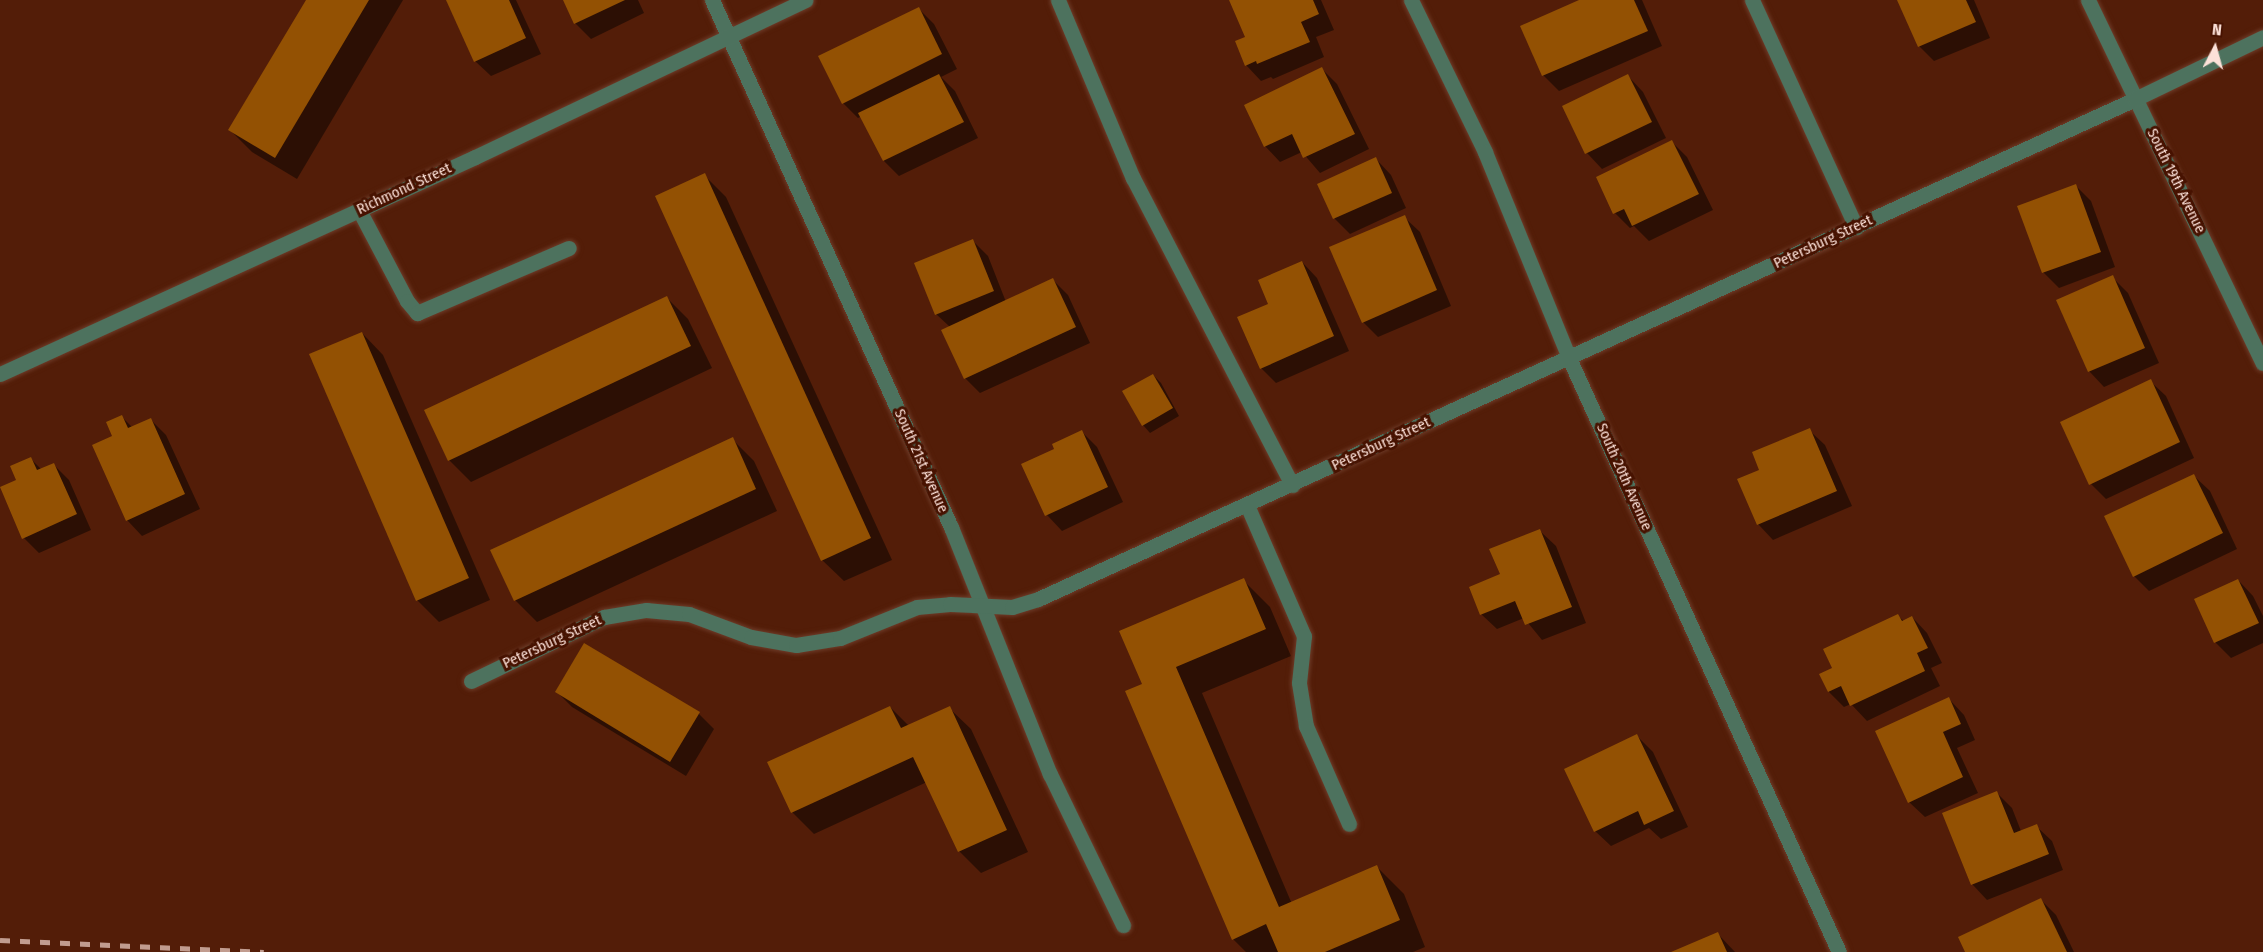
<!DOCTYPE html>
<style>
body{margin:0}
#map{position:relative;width:2263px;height:952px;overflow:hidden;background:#531d08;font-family:"Fira Sans Condensed",sans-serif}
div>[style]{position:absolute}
.shadow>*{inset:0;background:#0007}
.building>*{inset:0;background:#935103}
.roads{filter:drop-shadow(0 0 2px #6e3c29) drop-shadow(0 0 2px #6e3c29)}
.minor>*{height:15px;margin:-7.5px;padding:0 7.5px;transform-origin:7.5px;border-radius:7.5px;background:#4d725e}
.rail>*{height:4.5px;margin-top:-2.25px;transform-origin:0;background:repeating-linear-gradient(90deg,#c19c8f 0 10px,transparent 0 20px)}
span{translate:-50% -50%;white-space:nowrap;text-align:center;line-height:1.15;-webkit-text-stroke:6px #471200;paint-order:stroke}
.street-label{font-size:15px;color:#fce1d8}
.north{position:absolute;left:2185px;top:18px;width:60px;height:60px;-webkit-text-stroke:4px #471200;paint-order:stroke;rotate:6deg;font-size:16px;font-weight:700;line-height:24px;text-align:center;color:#fce1d8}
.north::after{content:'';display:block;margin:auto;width:21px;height:27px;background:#fce1d8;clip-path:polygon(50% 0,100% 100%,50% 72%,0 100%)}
</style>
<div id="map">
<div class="shadow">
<i style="clip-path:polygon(308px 0,403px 0,297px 179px,252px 152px,230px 130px)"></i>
<i style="clip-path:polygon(448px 0,516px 0,541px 54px,491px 76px,475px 61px)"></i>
<i style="clip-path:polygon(564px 0,638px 0,644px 13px,591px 39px,575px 23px)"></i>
<i style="clip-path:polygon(1231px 0,1321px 0,1334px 30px,1316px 37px,1324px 57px,1273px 79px,1271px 77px,1261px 81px,1246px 65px,1247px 38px)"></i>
<i style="clip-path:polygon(1583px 0,1642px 0,1662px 46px,1559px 91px,1543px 75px)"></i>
<i style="clip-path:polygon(1899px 0,1974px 0,1990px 38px,1934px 61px,1919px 46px)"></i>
<i style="clip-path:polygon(919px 9px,934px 24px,957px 69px,941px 77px,955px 91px,978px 138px,899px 176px,884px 161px,862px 116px,858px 118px,843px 103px)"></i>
<i style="clip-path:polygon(1322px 69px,1337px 84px,1369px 149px,1320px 173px,1302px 152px,1280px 162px,1265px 146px)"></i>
<i style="clip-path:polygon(1628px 76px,1643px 92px,1666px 138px,1602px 169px,1587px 153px,1564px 106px)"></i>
<i style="clip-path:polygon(1672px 142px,1687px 157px,1713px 210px,1649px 241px,1634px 226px,1630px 228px,1615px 213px)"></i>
<i style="clip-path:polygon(1376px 159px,1391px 175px,1406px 208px,1350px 234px,1335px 219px,1319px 185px)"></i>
<i style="clip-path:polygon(704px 175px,726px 197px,892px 560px,844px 581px,822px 560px)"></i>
<i style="clip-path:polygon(2076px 186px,2091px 201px,2115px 267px,2059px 288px,2043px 272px)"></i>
<i style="clip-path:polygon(1404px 217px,1420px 232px,1451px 306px,1378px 337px,1363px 322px)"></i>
<i style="clip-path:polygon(973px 241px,988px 256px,1006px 302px,1053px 280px,1068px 295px,1090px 343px,980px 393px,965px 378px,950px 327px,936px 314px)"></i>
<i style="clip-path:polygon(1302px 262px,1317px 278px,1349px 351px,1276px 383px,1261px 368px,1270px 304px)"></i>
<i style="clip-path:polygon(2112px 277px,2128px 293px,2159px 363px,2104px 387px,2089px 371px)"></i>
<i style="clip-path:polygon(666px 297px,688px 319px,712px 368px,471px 482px,449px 460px)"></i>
<i style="clip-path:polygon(362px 333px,383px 355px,490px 600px,439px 622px,417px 600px)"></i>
<i style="clip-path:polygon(1153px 375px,1161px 383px,1179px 416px,1150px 433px,1143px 425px)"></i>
<i style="clip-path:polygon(2150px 381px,2166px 396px,2194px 458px,2106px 499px,2091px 484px)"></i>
<i style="clip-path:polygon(122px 417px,133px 428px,151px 420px,166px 435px,200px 509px,142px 536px,127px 520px,114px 436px)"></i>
<i style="clip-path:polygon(1809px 430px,1825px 445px,1852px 506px,1773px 540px,1758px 524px,1761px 471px)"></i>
<i style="clip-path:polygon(1082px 432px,1097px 447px,1123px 502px,1062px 531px,1047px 515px,1056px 450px)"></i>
<i style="clip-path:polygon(732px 439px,754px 461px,777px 511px,537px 622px,515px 600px)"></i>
<i style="clip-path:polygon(31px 459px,42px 470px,54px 465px,69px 480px,91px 530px,39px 553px,24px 538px,18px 480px)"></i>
<i style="clip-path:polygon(2194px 476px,2210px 491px,2237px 549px,2149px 591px,2134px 576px)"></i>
<i style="clip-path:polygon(1540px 531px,1556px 546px,1586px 623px,1542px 640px,1524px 618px,1497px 629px,1481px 614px,1502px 575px)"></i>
<i style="clip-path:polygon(1243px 580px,1270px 607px,1291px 656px,1202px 693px,1292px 904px,1377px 867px,1404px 894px,1425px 947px,1413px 952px,1246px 952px,1233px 939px,1144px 685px)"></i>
<i style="clip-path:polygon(2238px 580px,2253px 596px,2263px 616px,2263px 643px,2231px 658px,2216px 643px,2196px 600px)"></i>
<i style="clip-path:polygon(1898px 616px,1904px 621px,1912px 617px,1927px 633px,1942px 663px,1931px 668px,1940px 686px,1867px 721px,1851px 704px,1844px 707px,1829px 692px,1821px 675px,1834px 669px)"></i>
<i style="clip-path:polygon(557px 692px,699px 714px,714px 729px,686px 776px,572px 707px)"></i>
<i style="clip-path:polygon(1949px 699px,1964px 715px,1975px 740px,1957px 748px,1978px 793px,1925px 817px,1909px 802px)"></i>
<i style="clip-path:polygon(890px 707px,909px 726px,949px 708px,971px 729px,1028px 852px,981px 873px,959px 851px,927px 782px,814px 834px,792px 812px)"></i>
<i style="clip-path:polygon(1637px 736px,1653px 752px,1688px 827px,1661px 839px,1649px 828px,1611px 846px,1595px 831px)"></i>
<i style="clip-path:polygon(1997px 793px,2012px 808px,2021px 831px,2036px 826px,2052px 841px,2063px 870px,1987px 900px,1972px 884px)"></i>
<i style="clip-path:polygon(2041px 900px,2056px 915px,2074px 952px,1967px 952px)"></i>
<i style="clip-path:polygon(1718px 934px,1735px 952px,1675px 952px)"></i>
</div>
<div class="building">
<i style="clip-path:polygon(306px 0,369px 0,275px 158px,228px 130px)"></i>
<i style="clip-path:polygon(446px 0,509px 0,526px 38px,474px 62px)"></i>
<i style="clip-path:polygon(563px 0,625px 0,574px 24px)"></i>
<i style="clip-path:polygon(1229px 0,1313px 0,1319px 14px,1301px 22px,1310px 42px,1257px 64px,1256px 61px,1245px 66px,1235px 41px,1245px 37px)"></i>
<i style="clip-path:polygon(1579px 0,1634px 0,1648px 31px,1542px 76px,1520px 26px)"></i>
<i style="clip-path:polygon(1897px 0,1966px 0,1976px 22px,1918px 47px)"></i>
<i style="clip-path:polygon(919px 7px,942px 54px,842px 104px,818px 56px)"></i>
<i style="clip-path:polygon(1322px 67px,1355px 134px,1303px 158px,1292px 134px,1264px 147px,1244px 105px)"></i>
<i style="clip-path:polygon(939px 74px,964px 122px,883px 161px,858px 113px)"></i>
<i style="clip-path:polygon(1628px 74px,1652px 122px,1585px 154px,1562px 106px)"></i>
<i style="clip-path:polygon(1672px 140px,1699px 194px,1632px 226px,1624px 209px,1613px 214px,1596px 177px)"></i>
<i style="clip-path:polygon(1376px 157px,1392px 193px,1333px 219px,1317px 184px)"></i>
<i style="clip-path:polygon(705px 173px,871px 538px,821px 561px,655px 196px)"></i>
<i style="clip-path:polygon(2076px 184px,2101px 252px,2042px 273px,2017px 206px)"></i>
<i style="clip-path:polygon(1405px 215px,1437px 290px,1362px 323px,1329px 247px)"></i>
<i style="clip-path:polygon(973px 239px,994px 291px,935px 315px,914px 263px)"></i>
<i style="clip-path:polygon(1302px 261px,1334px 336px,1260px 369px,1237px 317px,1268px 304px,1258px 280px)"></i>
<i style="clip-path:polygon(2113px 275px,2145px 348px,2088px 372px,2056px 300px)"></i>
<i style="clip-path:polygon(1053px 278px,1076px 327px,964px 379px,941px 330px)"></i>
<i style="clip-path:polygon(667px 296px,691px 346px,448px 461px,424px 410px)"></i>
<i style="clip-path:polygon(362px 332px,469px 578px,416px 601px,309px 354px)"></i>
<i style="clip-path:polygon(1153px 374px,1173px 408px,1142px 426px,1122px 391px)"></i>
<i style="clip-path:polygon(2151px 379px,2180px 442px,2089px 485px,2060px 422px)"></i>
<i style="clip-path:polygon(122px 415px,128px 428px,151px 418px,185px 494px,126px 521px,92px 445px,112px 436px,106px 422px)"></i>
<i style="clip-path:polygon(1810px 428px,1837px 491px,1757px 525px,1737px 479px,1759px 470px,1752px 452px)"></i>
<i style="clip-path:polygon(1082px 430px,1108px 487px,1045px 516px,1021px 464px,1054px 449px,1052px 444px)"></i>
<i style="clip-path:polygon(733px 437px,756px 489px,514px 601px,490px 550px)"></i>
<i style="clip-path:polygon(31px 457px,37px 470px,54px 463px,77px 514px,22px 539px,0 487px,16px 480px,10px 466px)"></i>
<i style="clip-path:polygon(2194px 474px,2223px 533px,2133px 577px,2104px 516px)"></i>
<i style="clip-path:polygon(1540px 529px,1572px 607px,1525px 625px,1515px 601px,1480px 615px,1469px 587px,1500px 574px,1489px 549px)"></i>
<i style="clip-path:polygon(1244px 578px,1266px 629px,1176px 667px,1279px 907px,1377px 865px,1400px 920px,1325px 952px,1278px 952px,1266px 924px,1232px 940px,1125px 691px,1142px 684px,1119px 631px)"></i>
<i style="clip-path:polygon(2238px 579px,2259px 623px,2214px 643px,2194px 599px)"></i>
<i style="clip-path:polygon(1898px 614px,1902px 621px,1912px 616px,1928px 648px,1917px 653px,1925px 671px,1850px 706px,1841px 686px,1828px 692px,1819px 674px,1832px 668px,1823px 649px)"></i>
<i style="clip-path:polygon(584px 643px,700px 712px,670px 762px,555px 692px)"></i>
<i style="clip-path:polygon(1949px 697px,1961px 724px,1943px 732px,1963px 777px,1908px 803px,1875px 731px)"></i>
<i style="clip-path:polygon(890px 706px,901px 728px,950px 706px,1007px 830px,958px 852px,913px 757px,791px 813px,767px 762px)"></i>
<i style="clip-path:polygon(1637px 734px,1674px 811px,1644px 825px,1638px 811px,1594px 832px,1564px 769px)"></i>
<i style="clip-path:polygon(1997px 791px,2014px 833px,2037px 824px,2049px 854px,1971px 885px,1942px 813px)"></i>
<i style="clip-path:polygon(2041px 898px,2067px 952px,1965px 952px,1958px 937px)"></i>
<i style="clip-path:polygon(1718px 932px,1727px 952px,1671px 952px)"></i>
</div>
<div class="roads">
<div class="minor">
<i style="left:712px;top:0;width:579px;rotate:65.61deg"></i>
<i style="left:951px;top:527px;width:266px;rotate:68.2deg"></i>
<i style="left:1050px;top:774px;width:168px;rotate:64.2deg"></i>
<i style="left:1058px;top:0;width:193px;rotate:67.2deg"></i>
<i style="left:1133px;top:178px;width:346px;rotate:62.6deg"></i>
<i style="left:1411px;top:0;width:169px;rotate:64deg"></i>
<i style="left:1485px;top:152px;width:222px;rotate:67.8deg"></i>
<i style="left:1569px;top:358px;width:652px;rotate:65.56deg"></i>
<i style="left:1752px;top:0;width:250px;rotate:65.4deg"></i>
<i style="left:2088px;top:0;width:403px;rotate:64.3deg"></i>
<i style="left:359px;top:210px;width:103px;rotate:62.2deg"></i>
<i style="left:407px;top:301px;width:16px;rotate:50deg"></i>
<i style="left:417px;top:313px;width:165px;rotate:-23.2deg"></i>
<i style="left:0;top:374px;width:522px;rotate:-24.55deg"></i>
<i style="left:475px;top:157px;width:366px;rotate:-25.4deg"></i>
<i style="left:1247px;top:505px;width:143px;rotate:66.5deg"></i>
<i style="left:1304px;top:636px;width:47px;rotate:96.1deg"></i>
<i style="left:1299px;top:683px;width:44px;rotate:80.8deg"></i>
<i style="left:1306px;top:726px;width:107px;rotate:66.3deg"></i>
<i style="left:471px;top:681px;width:148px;rotate:-25.7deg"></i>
<i style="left:604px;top:617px;width:43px;rotate:-9.5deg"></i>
<i style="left:646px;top:610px;width:43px;rotate:5.3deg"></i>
<i style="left:689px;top:614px;width:66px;rotate:20.4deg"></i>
<i style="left:751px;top:637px;width:46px;rotate:10.1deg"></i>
<i style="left:796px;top:645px;width:45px;rotate:-9deg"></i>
<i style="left:840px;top:638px;width:83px;rotate:-21.9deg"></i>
<i style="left:917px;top:607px;width:33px;rotate:-5deg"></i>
<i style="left:950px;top:604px;width:62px;rotate:2.8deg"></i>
<i style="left:1012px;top:607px;width:27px;rotate:-17deg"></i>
<i style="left:1038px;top:599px;width:1206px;rotate:-24.5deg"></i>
<i style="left:2135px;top:99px;width:142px;rotate:-25.8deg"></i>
</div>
</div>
<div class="rail">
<i style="left:0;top:940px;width:264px;rotate:2.6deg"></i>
</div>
<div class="street-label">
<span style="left:2176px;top:181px;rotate:64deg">South 19th Avenue</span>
<span style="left:404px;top:189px;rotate:-25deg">Richmond Street</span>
<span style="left:1823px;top:242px;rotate:-25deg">Petersburg Street</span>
<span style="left:1381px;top:444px;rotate:-25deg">Petersburg Street</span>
<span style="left:921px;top:461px;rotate:66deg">South 21st Avenue</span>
<span style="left:1624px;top:477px;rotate:66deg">South 20th Avenue</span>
<span style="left:552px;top:642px;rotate:-25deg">Petersburg Street</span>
</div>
<div class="north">N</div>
</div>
